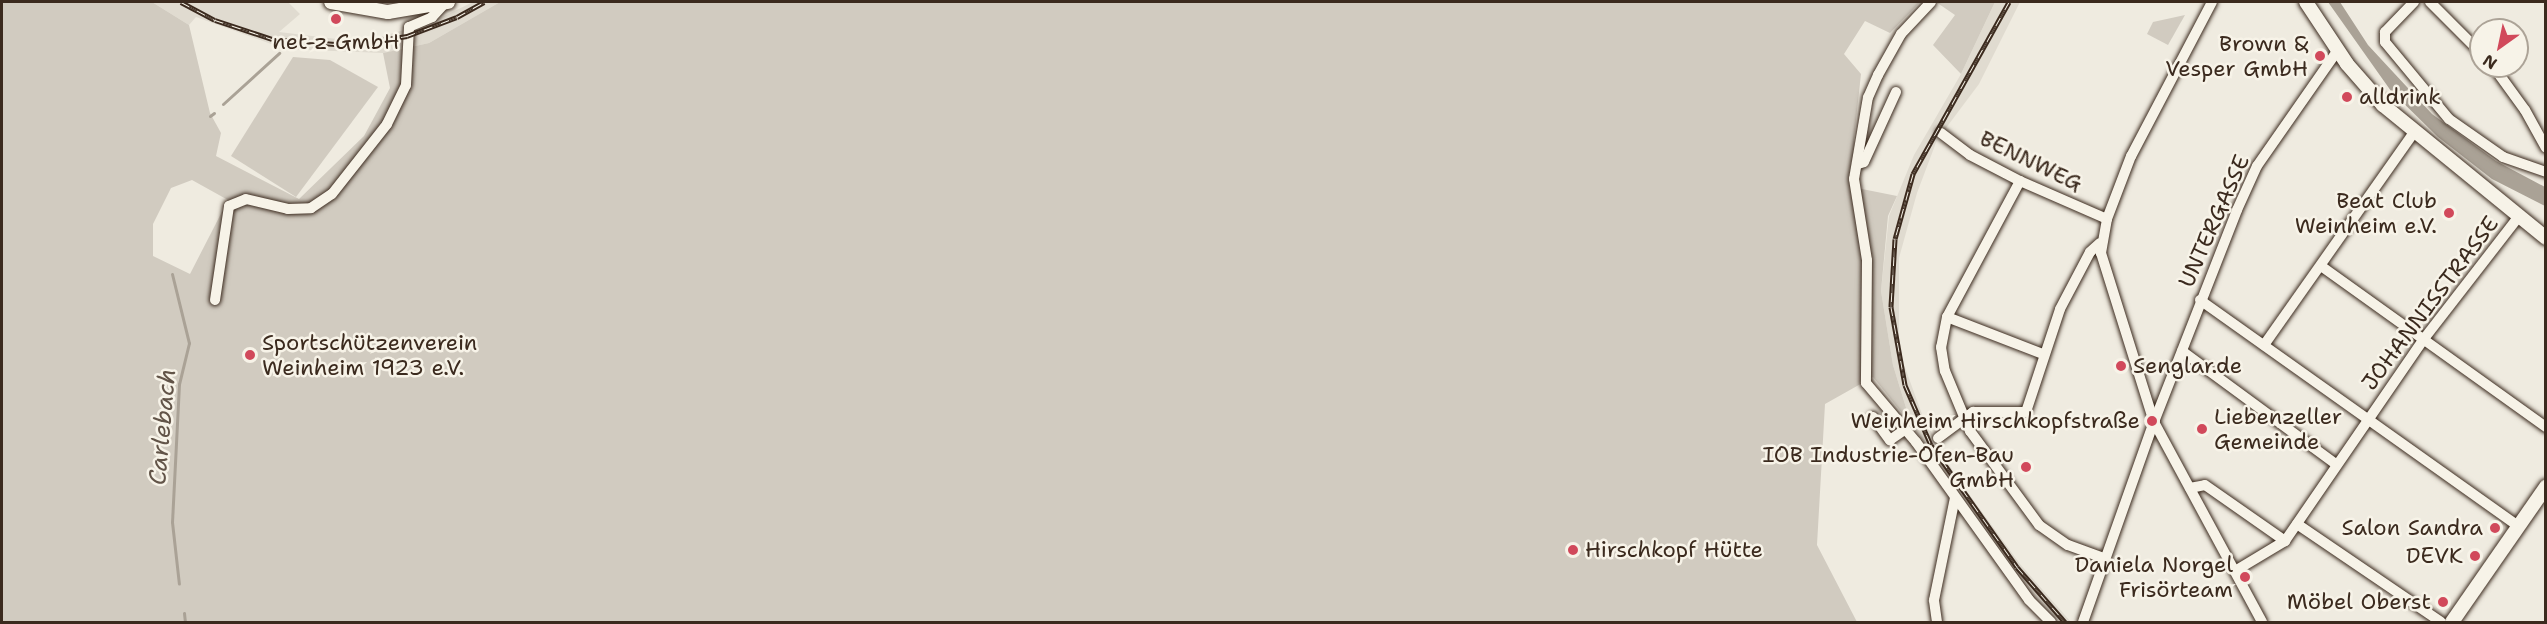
<!DOCTYPE html>
<meta charset="utf-8">
<style>
body{margin:0}
#map{position:relative;width:2547px;height:624px;overflow:hidden;background:#efebe0;font-family:"Shantell Sans",sans-serif}
div>[style]{position:absolute}
.built>*{inset:0;background:#e0dbd0}
.green>*{inset:0;background:#d1cbc0}
.water>*{inset:0;background:#aaa296}
.stream>*{height:3px;margin:-1.5px;padding:0 1.5px;transform-origin:1.5px;border-radius:1.5px;background:#aaa296}
.roads{filter:drop-shadow(0 0 2px #3b2a1e) drop-shadow(0 0 2px #3b2a1e)}
.minor>*{height:10px;margin:-5px;padding:0 5px;transform-origin:5px;border-radius:5px;background:#f7f3e8}
.secondary>*{height:14px;margin:-7px;padding:0 7px;transform-origin:7px;border-radius:7px;background:#f7f3e8}
.rail>*{height:5px;margin-top:-2.5px;transform-origin:0;background:repeating-linear-gradient(90deg,#f7f3e8 0 9px,#3b2a1e 0 18px);box-sizing:border-box;border-block:2px solid #3b2a1e}
.dots>*{width:16px;height:16px;translate:-50% -50%;box-sizing:border-box;border:3px solid #f7f3e8;border-radius:50%}
span{translate:-50% -50%;white-space:nowrap;text-align:center;line-height:1.15;-webkit-text-stroke:5px #f7f3e8;paint-order:stroke}
.poi-label{font-size:22px;color:#3b2a1e}
.right{translate:-100% -50%;text-align:right}
.left{translate:0 -50%;text-align:left}
.street-label{font-size:22px;color:#3b2a1e}
.water-label{font-size:24px;color:#625448;font-style:italic}
.frame{position:absolute;inset:0;border:3px solid #3b2a1e;pointer-events:none}
.north{position:absolute;left:2469px;top:18px;width:60px;height:60px;box-sizing:border-box;background:#f7f3e8;border:2px solid #aca397;border-radius:50%;rotate:213deg;font-size:16px;font-weight:700;line-height:24px;text-align:center;color:#3b2a1e}
.north::after{content:'';display:block;margin:auto;width:21px;height:27px;background:#d1495b;clip-path:polygon(50% 0,100% 100%,50% 72%,0 100%)}
</style>
<div id="map">
<div class="built">
<i style="clip-path:polygon(152px 2px,288px 2px,300px 14px,279px 32px,345px 40px,383px 36px,432px 22px,473px 2px,500px 2px,429px 43px,383px 53px,285px 49px,196px 17px,189px 25px)"></i>
<i style="clip-path:polygon(1995px 2px,2020px 2px,1979px 84px,1937px 140px,1917px 193px,1899px 258px,1899px 351px,1923px 417px,1955px 475px,2020px 564px,2071px 622px,2056px 622px,2032px 598px,1911px 424px,1893px 365px,1881px 291px,1889px 216px,1914px 155px,1961px 74px)"></i>
</div>
<div class="green">
<i style="clip-path:polygon(evenodd,2px 2px,152px 2px,189px 25px,210px 113px,221px 133px,216px 156px,299px 199px,364px 136px,390px 88px,383px 53px,429px 43px,500px 2px,1920px 2px,1890px 33px,1865px 21px,1844px 54px,1861px 74px,1854px 138px,1857px 188px,1897px 196px,1888px 216px,1881px 291px,1893px 365px,1911px 424px,1873px 377px,1825px 404px,1817px 545px,1857px 622px,2px 622px,2px 2px,192px 180px,228px 200px,190px 274px,153px 256px,153px 224px,171px 188px,192px 180px)"></i>
<i style="clip-path:polygon(1936px 2px,1995px 2px,1961px 74px,1933px 45px,1955px 15px)"></i>
<i style="clip-path:polygon(2185px 15px,2168px 45px,2147px 34px,2153px 22px)"></i>
<i style="clip-path:polygon(293px 57px,330px 60px,378px 87px,296px 197px,231px 156px)"></i>
</div>
<div class="water">
<i style="clip-path:polygon(2328px 2px,2340px 2px,2368px 45px,2432px 114px,2496px 161px,2545px 187px,2545px 206px,2492px 179px,2438px 137px,2391px 91px)"></i>
</div>
<div class="stream">
<i style="left:223px;top:104px;width:76px;rotate:-42.3deg"></i>
<i style="left:210px;top:116px;width:5px;rotate:-37deg"></i>
<i style="left:172px;top:274px;width:71px;rotate:76.2deg"></i>
<i style="left:189px;top:343px;width:42px;rotate:103.7deg"></i>
<i style="left:179px;top:384px;width:138px;rotate:92.9deg"></i>
<i style="left:172px;top:522px;width:62px;rotate:83.6deg"></i>
<i style="left:184px;top:613px;width:9px;rotate:84deg"></i>
</div>
<div class="roads">
<div class="minor">
<i style="left:1931px;top:2px;width:44px;rotate:133.2deg"></i>
<i style="left:1901px;top:34px;width:47px;rotate:119.3deg"></i>
<i style="left:1878px;top:75px;width:24px;rotate:114deg"></i>
<i style="left:1868px;top:97px;width:83px;rotate:99.7deg"></i>
<i style="left:1854px;top:179px;width:82px;rotate:80.9deg"></i>
<i style="left:1867px;top:260px;width:123px;rotate:90.5deg"></i>
<i style="left:1866px;top:383px;width:77px;rotate:49.7deg"></i>
<i style="left:1916px;top:442px;width:194px;rotate:54.4deg"></i>
<i style="left:2029px;top:600px;width:31px;rotate:45deg"></i>
<i style="left:2212px;top:2px;width:174px;rotate:117.7deg"></i>
<i style="left:2131px;top:156px;width:67px;rotate:110.9deg"></i>
<i style="left:2107px;top:219px;width:35px;rotate:100deg"></i>
<i style="left:2101px;top:253px;width:177px;rotate:72.6deg"></i>
<i style="left:2154px;top:422px;width:227px;rotate:61.6deg"></i>
<i style="left:2414px;top:2px;width:42px;rotate:134deg"></i>
<i style="left:2385px;top:32px;width:10px;rotate:90deg"></i>
<i style="left:2385px;top:42px;width:100px;rotate:50.3deg"></i>
<i style="left:2449px;top:119px;width:66px;rotate:35.1deg"></i>
<i style="left:2503px;top:157px;width:46px;rotate:19.2deg"></i>
<i style="left:2430px;top:2px;width:72px;rotate:45deg"></i>
<i style="left:2493px;top:66px;width:54px;rotate:54deg"></i>
<i style="left:2525px;top:110px;width:43px;rotate:61.1deg"></i>
<i style="left:1941px;top:133px;width:36px;rotate:37deg"></i>
<i style="left:1970px;top:155px;width:56px;rotate:27.5deg"></i>
<i style="left:2020px;top:181px;width:95px;rotate:23.6deg"></i>
<i style="left:1858px;top:164px;width:6px;rotate:-18deg"></i>
<i style="left:1864px;top:162px;width:77px;rotate:-65.4deg"></i>
<i style="left:2020px;top:181px;width:154px;rotate:118.2deg"></i>
<i style="left:1947px;top:317px;width:31px;rotate:101deg"></i>
<i style="left:1941px;top:347px;width:24px;rotate:81deg"></i>
<i style="left:1945px;top:371px;width:65px;rotate:67.4deg"></i>
<i style="left:1970px;top:431px;width:117px;rotate:53.7deg"></i>
<i style="left:2039px;top:525px;width:35px;rotate:35deg"></i>
<i style="left:2068px;top:545px;width:40px;rotate:20.2deg"></i>
<i style="left:2321px;top:266px;width:277px;rotate:35.6deg"></i>
<i style="left:215px;top:300px;width:95px;rotate:-81.5deg"></i>
<i style="left:229px;top:206px;width:18px;rotate:-22deg"></i>
<i style="left:246px;top:199px;width:43px;rotate:13.4deg"></i>
<i style="left:288px;top:209px;width:23px;rotate:-2deg"></i>
<i style="left:311px;top:208px;width:25px;rotate:-34deg"></i>
<i style="left:332px;top:194px;width:89px;rotate:-51.8deg"></i>
<i style="left:387px;top:124px;width:43px;rotate:-64deg"></i>
<i style="left:406px;top:85px;width:58px;rotate:-87deg"></i>
<i style="left:409px;top:27px;width:25px;rotate:-23deg"></i>
<i style="left:432px;top:17px;width:19px;rotate:-47deg"></i>
<i style="left:2200px;top:300px;width:390px;rotate:35.4deg"></i>
<i style="left:1947px;top:317px;width:103px;rotate:21.1deg"></i>
<i style="left:2264px;top:345px;width:261px;rotate:-54.8deg"></i>
<i style="left:2182px;top:351px;width:192px;rotate:36.3deg"></i>
<i style="left:1873px;top:417px;width:29px;rotate:54deg"></i>
<i style="left:1890px;top:440px;width:19px;rotate:-35deg"></i>
<i style="left:1938px;top:438px;width:44px;rotate:-36.6deg"></i>
<i style="left:1973px;top:412px;width:53px"></i>
<i style="left:2026px;top:412px;width:108px;rotate:-71.7deg"></i>
<i style="left:2060px;top:309px;width:64px;rotate:-62.2deg"></i>
<i style="left:2090px;top:252px;width:13px;rotate:-42deg"></i>
<i style="left:2190px;top:488px;width:15px;rotate:-11deg"></i>
<i style="left:2205px;top:485px;width:98px;rotate:35deg"></i>
<i style="left:2297px;top:524px;width:174px;rotate:34.2deg"></i>
<i style="left:2235px;top:571px;width:58px;rotate:-31deg"></i>
<i style="left:2285px;top:541px;width:244px;rotate:-55.5deg"></i>
<i style="left:2423px;top:340px;width:153px;rotate:-52.2deg"></i>
<i style="left:1937px;top:622px;width:22px;rotate:-98deg"></i>
<i style="left:1934px;top:600px;width:104px;rotate:-78.4deg"></i>
<i style="left:2083px;top:622px;width:212px;rotate:-70.5deg"></i>
<i style="left:2154px;top:422px;width:228px;rotate:-68.6deg"></i>
<i style="left:2237px;top:210px;width:48px;rotate:-65.6deg"></i>
<i style="left:2257px;top:166px;width:141px;rotate:-55.1deg"></i>
</div>
<div class="secondary">
<i style="left:331px;top:2px;width:58px;rotate:10deg"></i>
<i style="left:388px;top:12px;width:61px;rotate:-9.5deg"></i>
<i style="left:2306px;top:2px;width:74px;rotate:56.5deg"></i>
<i style="left:2347px;top:64px;width:55px;rotate:48.7deg"></i>
<i style="left:2383px;top:105px;width:210px;rotate:39.2deg"></i>
<i style="left:2452px;top:622px;width:165px;rotate:-55.2deg"></i>
</div>
</div>
<div class="rail">
<i style="left:181px;top:2px;width:38px;rotate:28deg"></i>
<i style="left:215px;top:20px;width:60px;rotate:18.4deg"></i>
<i style="left:272px;top:39px;width:76px;rotate:4.5deg"></i>
<i style="left:348px;top:45px;width:60px;rotate:-8.7deg"></i>
<i style="left:407px;top:36px;width:53px;rotate:-20.8deg"></i>
<i style="left:457px;top:17px;width:31px;rotate:-29deg"></i>
<i style="left:2009px;top:2px;width:197px;rotate:119.2deg"></i>
<i style="left:1913px;top:174px;width:67px;rotate:105.5deg"></i>
<i style="left:1895px;top:239px;width:68px;rotate:93.4deg"></i>
<i style="left:1891px;top:307px;width:79px;rotate:79.8deg"></i>
<i style="left:1905px;top:385px;width:65px;rotate:66.6deg"></i>
<i style="left:1931px;top:445px;width:149px;rotate:54.8deg"></i>
<i style="left:2017px;top:567px;width:73px;rotate:48.9deg"></i>
</div>
<div class="dots">
<i style="left:336px;top:19px;background:#d1495b"></i>
<i style="left:2320px;top:56px;background:#d1495b"></i>
<i style="left:2347px;top:97px;background:#d1495b"></i>
<i style="left:2449px;top:213px;background:#d1495b"></i>
<i style="left:250px;top:355px;background:#d1495b"></i>
<i style="left:2121px;top:366px;background:#d1495b"></i>
<i style="left:2152px;top:421px;background:#d1495b"></i>
<i style="left:2202px;top:429px;background:#d1495b"></i>
<i style="left:2026px;top:467px;background:#d1495b"></i>
<i style="left:2495px;top:528px;background:#d1495b"></i>
<i style="left:1573px;top:550px;background:#d1495b"></i>
<i style="left:2475px;top:556px;background:#d1495b"></i>
<i style="left:2245px;top:577px;background:#d1495b"></i>
<i style="left:2443px;top:602px;background:#d1495b"></i>
</div>
<div class="poi-label">
<span style="left:336px;top:42px">net-z GmbH</span>
<span class="right" style="left:2308px;top:56px">Brown &amp;<br>Vesper GmbH</span>
<span class="left" style="left:2359px;top:97px">alldrink</span>
<span class="right" style="left:2437px;top:213px">Beat Club<br>Weinheim e.V.</span>
<span class="left" style="left:262px;top:355px">Sportschützenverein<br>Weinheim 1923 e.V.</span>
<span class="left" style="left:2133px;top:366px">Senglar.de</span>
<span class="left" style="left:2214px;top:429px">Liebenzeller<br>Gemeinde</span>
<span class="right" style="left:2140px;top:421px">Weinheim Hirschkopfstraße</span>
<span class="right" style="left:2014px;top:467px">IOB Industrie-Ofen-Bau<br>GmbH</span>
<span class="right" style="left:2483px;top:528px">Salon Sandra</span>
<span class="left" style="left:1585px;top:550px">Hirschkopf Hütte</span>
<span class="right" style="left:2463px;top:556px">DEVK</span>
<span class="right" style="left:2233px;top:577px">Daniela Norgel<br>Frisörteam</span>
<span class="right" style="left:2431px;top:602px">Möbel Oberst</span>
</div>
<div class="street-label">
<span style="left:2031px;top:161px;rotate:26deg">BENNWEG</span>
<span style="left:2214px;top:221px;rotate:-66deg">UNTERGASSE</span>
<span style="left:2430px;top:303px;rotate:-53deg">JOHANNISSTRASSE</span>
</div>
<div class="water-label">
<span style="left:163px;top:427px;rotate:-85deg">Carlebach</span>
</div>
<div class="frame"></div>
<div class="north">N</div>
</div>
